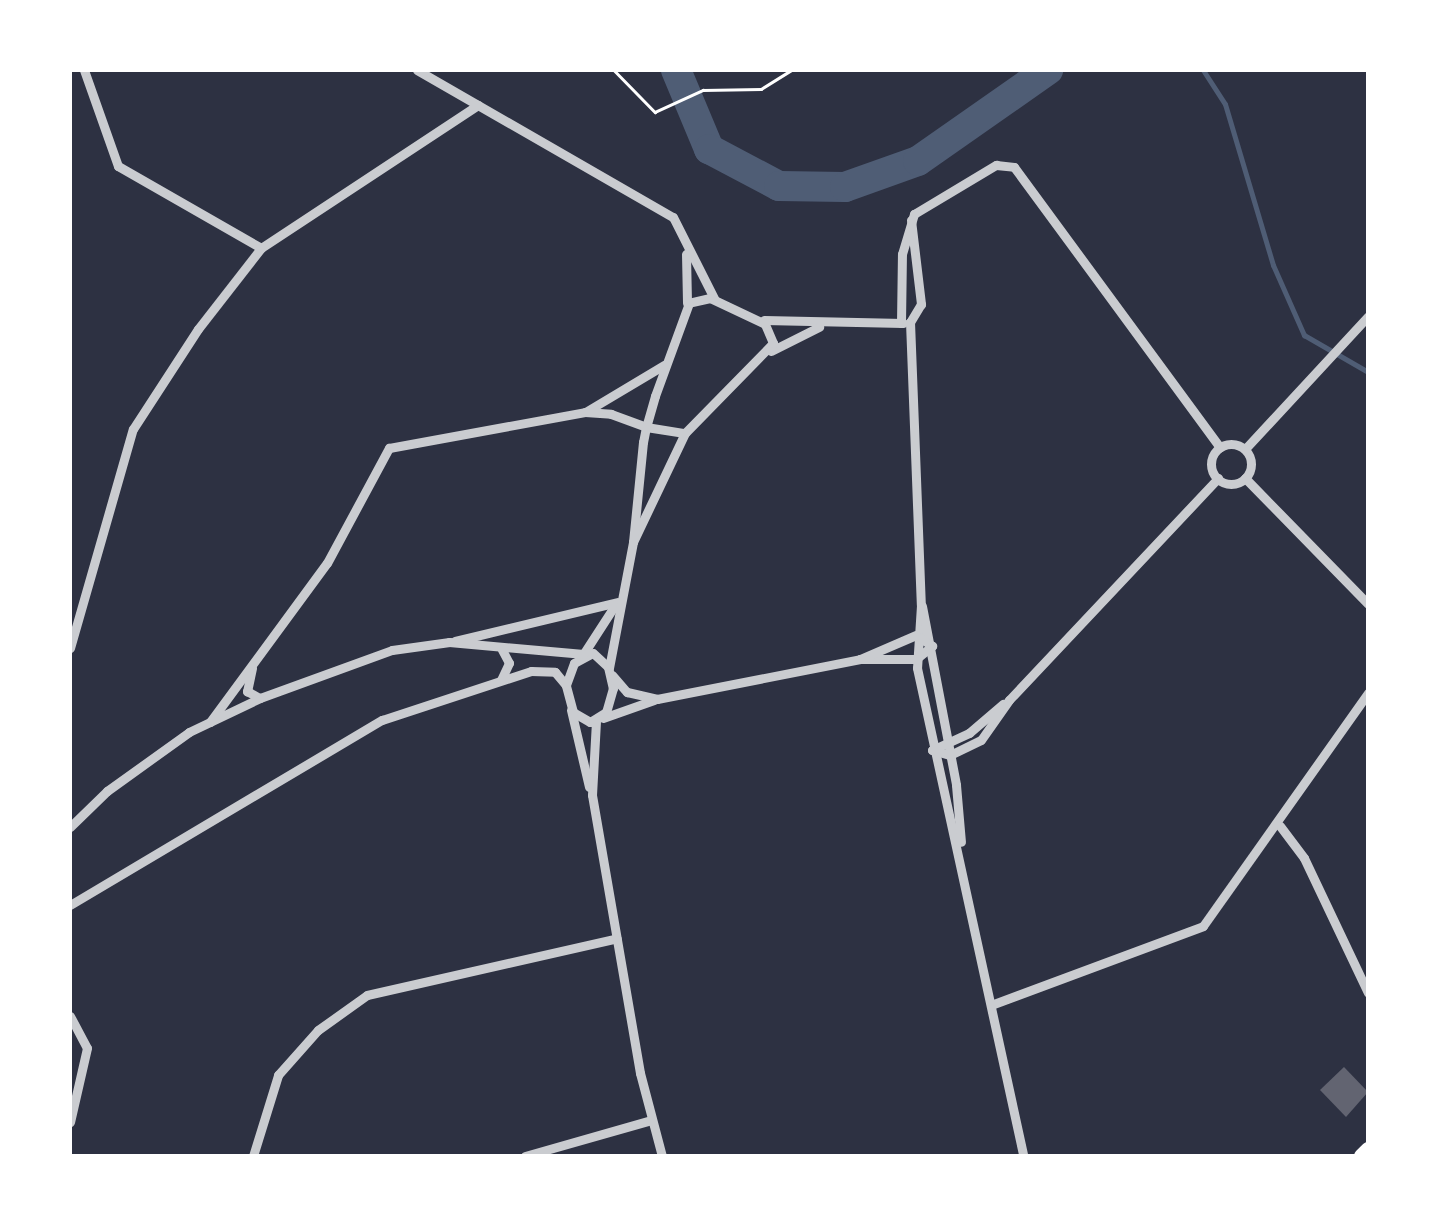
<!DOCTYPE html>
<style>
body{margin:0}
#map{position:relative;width:1438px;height:1226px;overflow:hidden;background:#2d3142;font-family:Arial,sans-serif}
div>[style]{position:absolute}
.stream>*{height:5px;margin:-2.5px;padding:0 2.5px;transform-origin:2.5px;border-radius:2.5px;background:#4f5d75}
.river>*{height:30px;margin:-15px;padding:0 15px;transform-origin:15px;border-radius:15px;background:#4f5d75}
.building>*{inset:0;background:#626471}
.path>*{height:2.5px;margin:-1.25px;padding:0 1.25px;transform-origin:1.25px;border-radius:1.25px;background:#fff}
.minor>*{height:9px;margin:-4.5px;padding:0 4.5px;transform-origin:4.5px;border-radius:4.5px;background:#caccd0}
.minor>.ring{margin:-4.5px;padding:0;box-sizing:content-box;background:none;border:9px solid #caccd0;border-radius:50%}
.primary>*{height:14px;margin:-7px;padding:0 7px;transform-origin:7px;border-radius:7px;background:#fff}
span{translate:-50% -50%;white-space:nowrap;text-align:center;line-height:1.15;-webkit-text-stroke:8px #fff;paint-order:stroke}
.frame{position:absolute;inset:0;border:72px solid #fff;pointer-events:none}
</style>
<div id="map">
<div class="stream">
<i style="left:1203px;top:70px;width:40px;rotate:57.1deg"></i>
<i style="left:1225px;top:104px;width:168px;rotate:73.4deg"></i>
<i style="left:1273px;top:265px;width:77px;rotate:66.1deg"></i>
<i style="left:1304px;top:335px;width:74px;rotate:30deg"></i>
</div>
<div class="river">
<i style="left:676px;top:70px;width:86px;rotate:67.3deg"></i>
<i style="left:709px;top:149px;width:79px;rotate:27.9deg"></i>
<i style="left:779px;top:186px;width:66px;rotate:0.9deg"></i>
<i style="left:845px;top:187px;width:77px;rotate:-19.6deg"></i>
<i style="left:918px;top:161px;width:159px;rotate:-35deg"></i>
</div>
<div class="building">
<i style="clip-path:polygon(1344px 1067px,1368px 1092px,1346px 1117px,1320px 1090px)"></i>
</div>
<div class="path">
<i style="left:614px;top:70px;width:59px;rotate:45.7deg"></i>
<i style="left:655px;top:112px;width:53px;rotate:-24.6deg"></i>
<i style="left:703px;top:90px;width:58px;rotate:-1deg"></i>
<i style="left:761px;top:89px;width:36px;rotate:-32deg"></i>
</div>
<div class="minor">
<i style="left:84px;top:70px;width:102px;rotate:70.5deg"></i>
<i style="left:118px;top:166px;width:165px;rotate:29.8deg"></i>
<i style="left:417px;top:70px;width:295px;rotate:29.9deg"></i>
<i style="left:673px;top:217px;width:91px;rotate:63.2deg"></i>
<i style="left:911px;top:220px;width:85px;rotate:83.2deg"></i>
<i style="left:921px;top:304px;width:21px;rotate:121deg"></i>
<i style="left:910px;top:322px;width:283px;rotate:87.8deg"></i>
<i style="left:921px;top:605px;width:63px;rotate:93.6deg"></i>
<i style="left:917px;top:668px;width:499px;rotate:77.7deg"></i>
<i style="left:686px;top:254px;width:49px;rotate:88.8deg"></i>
<i style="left:764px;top:320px;width:139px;rotate:1.2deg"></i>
<i style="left:901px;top:323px;width:69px;rotate:-89.2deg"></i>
<i style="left:902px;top:254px;width:42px;rotate:-73.3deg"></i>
<i style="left:914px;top:214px;width:96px;rotate:-30.9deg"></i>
<i style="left:996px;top:165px;width:18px;rotate:6deg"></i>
<i style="left:1014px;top:167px;width:348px;rotate:53.7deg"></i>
<i style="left:771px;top:351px;width:54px;rotate:-26.6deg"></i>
<i style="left:587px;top:411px;width:90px;rotate:-30.9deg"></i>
<i class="ring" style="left:1211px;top:444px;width:31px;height:31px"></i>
<i style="left:1245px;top:449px;width:181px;rotate:-47.2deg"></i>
<i style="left:1245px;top:478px;width:176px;rotate:45.7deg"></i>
<i style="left:922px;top:606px;width:182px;rotate:79.2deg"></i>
<i style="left:956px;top:785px;width:57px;rotate:85deg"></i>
<i style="left:455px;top:641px;width:167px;rotate:-13.5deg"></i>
<i style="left:70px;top:648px;width:228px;rotate:-74deg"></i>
<i style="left:133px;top:429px;width:119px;rotate:-57deg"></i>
<i style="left:198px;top:329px;width:103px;rotate:-52.1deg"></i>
<i style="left:261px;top:248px;width:260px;rotate:-33.4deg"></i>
<i style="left:584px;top:653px;width:57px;rotate:-57.1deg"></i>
<i style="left:593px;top:653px;width:21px;rotate:43deg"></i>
<i style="left:608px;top:667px;width:22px;rotate:77deg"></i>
<i style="left:613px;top:688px;width:25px;rotate:106deg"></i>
<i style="left:606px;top:712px;width:19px;rotate:148deg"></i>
<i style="left:590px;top:722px;width:20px;rotate:-150deg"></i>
<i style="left:573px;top:712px;width:28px;rotate:-105deg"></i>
<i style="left:566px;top:685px;width:23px;rotate:-70deg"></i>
<i style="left:574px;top:663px;width:21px;rotate:-28deg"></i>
<i style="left:252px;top:668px;width:24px;rotate:102deg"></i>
<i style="left:247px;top:691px;width:14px;rotate:30deg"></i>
<i style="left:609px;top:668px;width:128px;rotate:-79.2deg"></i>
<i style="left:633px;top:542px;width:121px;rotate:-64.5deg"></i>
<i style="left:612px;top:675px;width:23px;rotate:49deg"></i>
<i style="left:627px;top:692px;width:31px;rotate:13deg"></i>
<i style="left:657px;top:699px;width:207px;rotate:-11.1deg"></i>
<i style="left:860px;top:659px;width:56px"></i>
<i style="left:916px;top:659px;width:21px;rotate:-39deg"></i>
<i style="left:932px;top:646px;width:19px;rotate:-145deg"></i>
<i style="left:916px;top:635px;width:61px;rotate:156.8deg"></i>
<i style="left:501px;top:680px;width:19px;rotate:-65deg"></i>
<i style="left:509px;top:663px;width:15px;rotate:-118deg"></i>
<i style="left:571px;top:710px;width:79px;rotate:76.8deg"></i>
<i style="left:603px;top:718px;width:54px;rotate:-19.4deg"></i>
<i style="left:596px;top:721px;width:74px;rotate:93.1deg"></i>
<i style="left:592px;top:795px;width:282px;rotate:80.2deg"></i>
<i style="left:640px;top:1073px;width:86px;rotate:75.2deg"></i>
<i style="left:210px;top:722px;width:197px;rotate:-53.7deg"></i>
<i style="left:327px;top:563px;width:131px;rotate:-61.7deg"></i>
<i style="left:389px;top:448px;width:199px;rotate:-10.4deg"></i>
<i style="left:585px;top:412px;width:26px;rotate:4deg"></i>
<i style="left:611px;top:414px;width:37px;rotate:20deg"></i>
<i style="left:646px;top:427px;width:39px;rotate:9deg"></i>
<i style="left:685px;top:433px;width:126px;rotate:-45.6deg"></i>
<i style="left:773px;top:343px;width:21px;rotate:-113deg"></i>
<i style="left:765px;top:324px;width:61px;rotate:-154.7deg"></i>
<i style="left:710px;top:298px;width:22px;rotate:167deg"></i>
<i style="left:689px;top:303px;width:99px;rotate:110.1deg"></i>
<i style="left:655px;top:396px;width:32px;rotate:106deg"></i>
<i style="left:646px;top:427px;width:15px;rotate:101deg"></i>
<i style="left:643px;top:442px;width:100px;rotate:95.7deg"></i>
<i style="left:932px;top:750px;width:19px;rotate:16deg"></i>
<i style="left:950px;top:755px;width:34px;rotate:-26deg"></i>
<i style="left:981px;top:740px;width:49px;rotate:-55deg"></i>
<i style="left:1009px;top:700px;width:305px;rotate:-46.7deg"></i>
<i style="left:932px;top:750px;width:41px;rotate:-24.7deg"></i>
<i style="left:969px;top:733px;width:45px;rotate:-40.5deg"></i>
<i style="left:1280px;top:826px;width:40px;rotate:53deg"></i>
<i style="left:1304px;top:858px;width:149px;rotate:64.6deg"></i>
<i style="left:70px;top:827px;width:52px;rotate:-44.2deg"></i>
<i style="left:107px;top:791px;width:101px;rotate:-35.7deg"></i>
<i style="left:189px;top:732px;width:79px;rotate:-25.6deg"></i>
<i style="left:260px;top:698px;width:140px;rotate:-20deg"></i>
<i style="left:392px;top:650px;width:58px;rotate:-8deg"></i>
<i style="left:449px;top:642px;width:135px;rotate:5.1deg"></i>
<i style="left:70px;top:905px;width:363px;rotate:-30.7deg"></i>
<i style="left:382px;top:720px;width:157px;rotate:-18.2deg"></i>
<i style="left:531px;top:671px;width:24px;rotate:2deg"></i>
<i style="left:555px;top:672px;width:17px;rotate:50deg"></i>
<i style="left:991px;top:1005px;width:226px;rotate:-20.4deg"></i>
<i style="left:1203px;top:926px;width:286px;rotate:-54.7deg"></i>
<i style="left:70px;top:1016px;width:36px;rotate:62deg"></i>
<i style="left:87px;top:1048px;width:76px;rotate:102.9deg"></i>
<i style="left:253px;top:1156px;width:85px;rotate:-72.8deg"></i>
<i style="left:278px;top:1075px;width:60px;rotate:-48.4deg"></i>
<i style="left:318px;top:1030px;width:60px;rotate:-35.5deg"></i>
<i style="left:367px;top:995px;width:256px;rotate:-12.8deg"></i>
<i style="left:525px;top:1156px;width:131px;rotate:-15.9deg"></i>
</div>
<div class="primary">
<i style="left:1361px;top:1156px;width:10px;rotate:-45deg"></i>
</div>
<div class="frame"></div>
</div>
